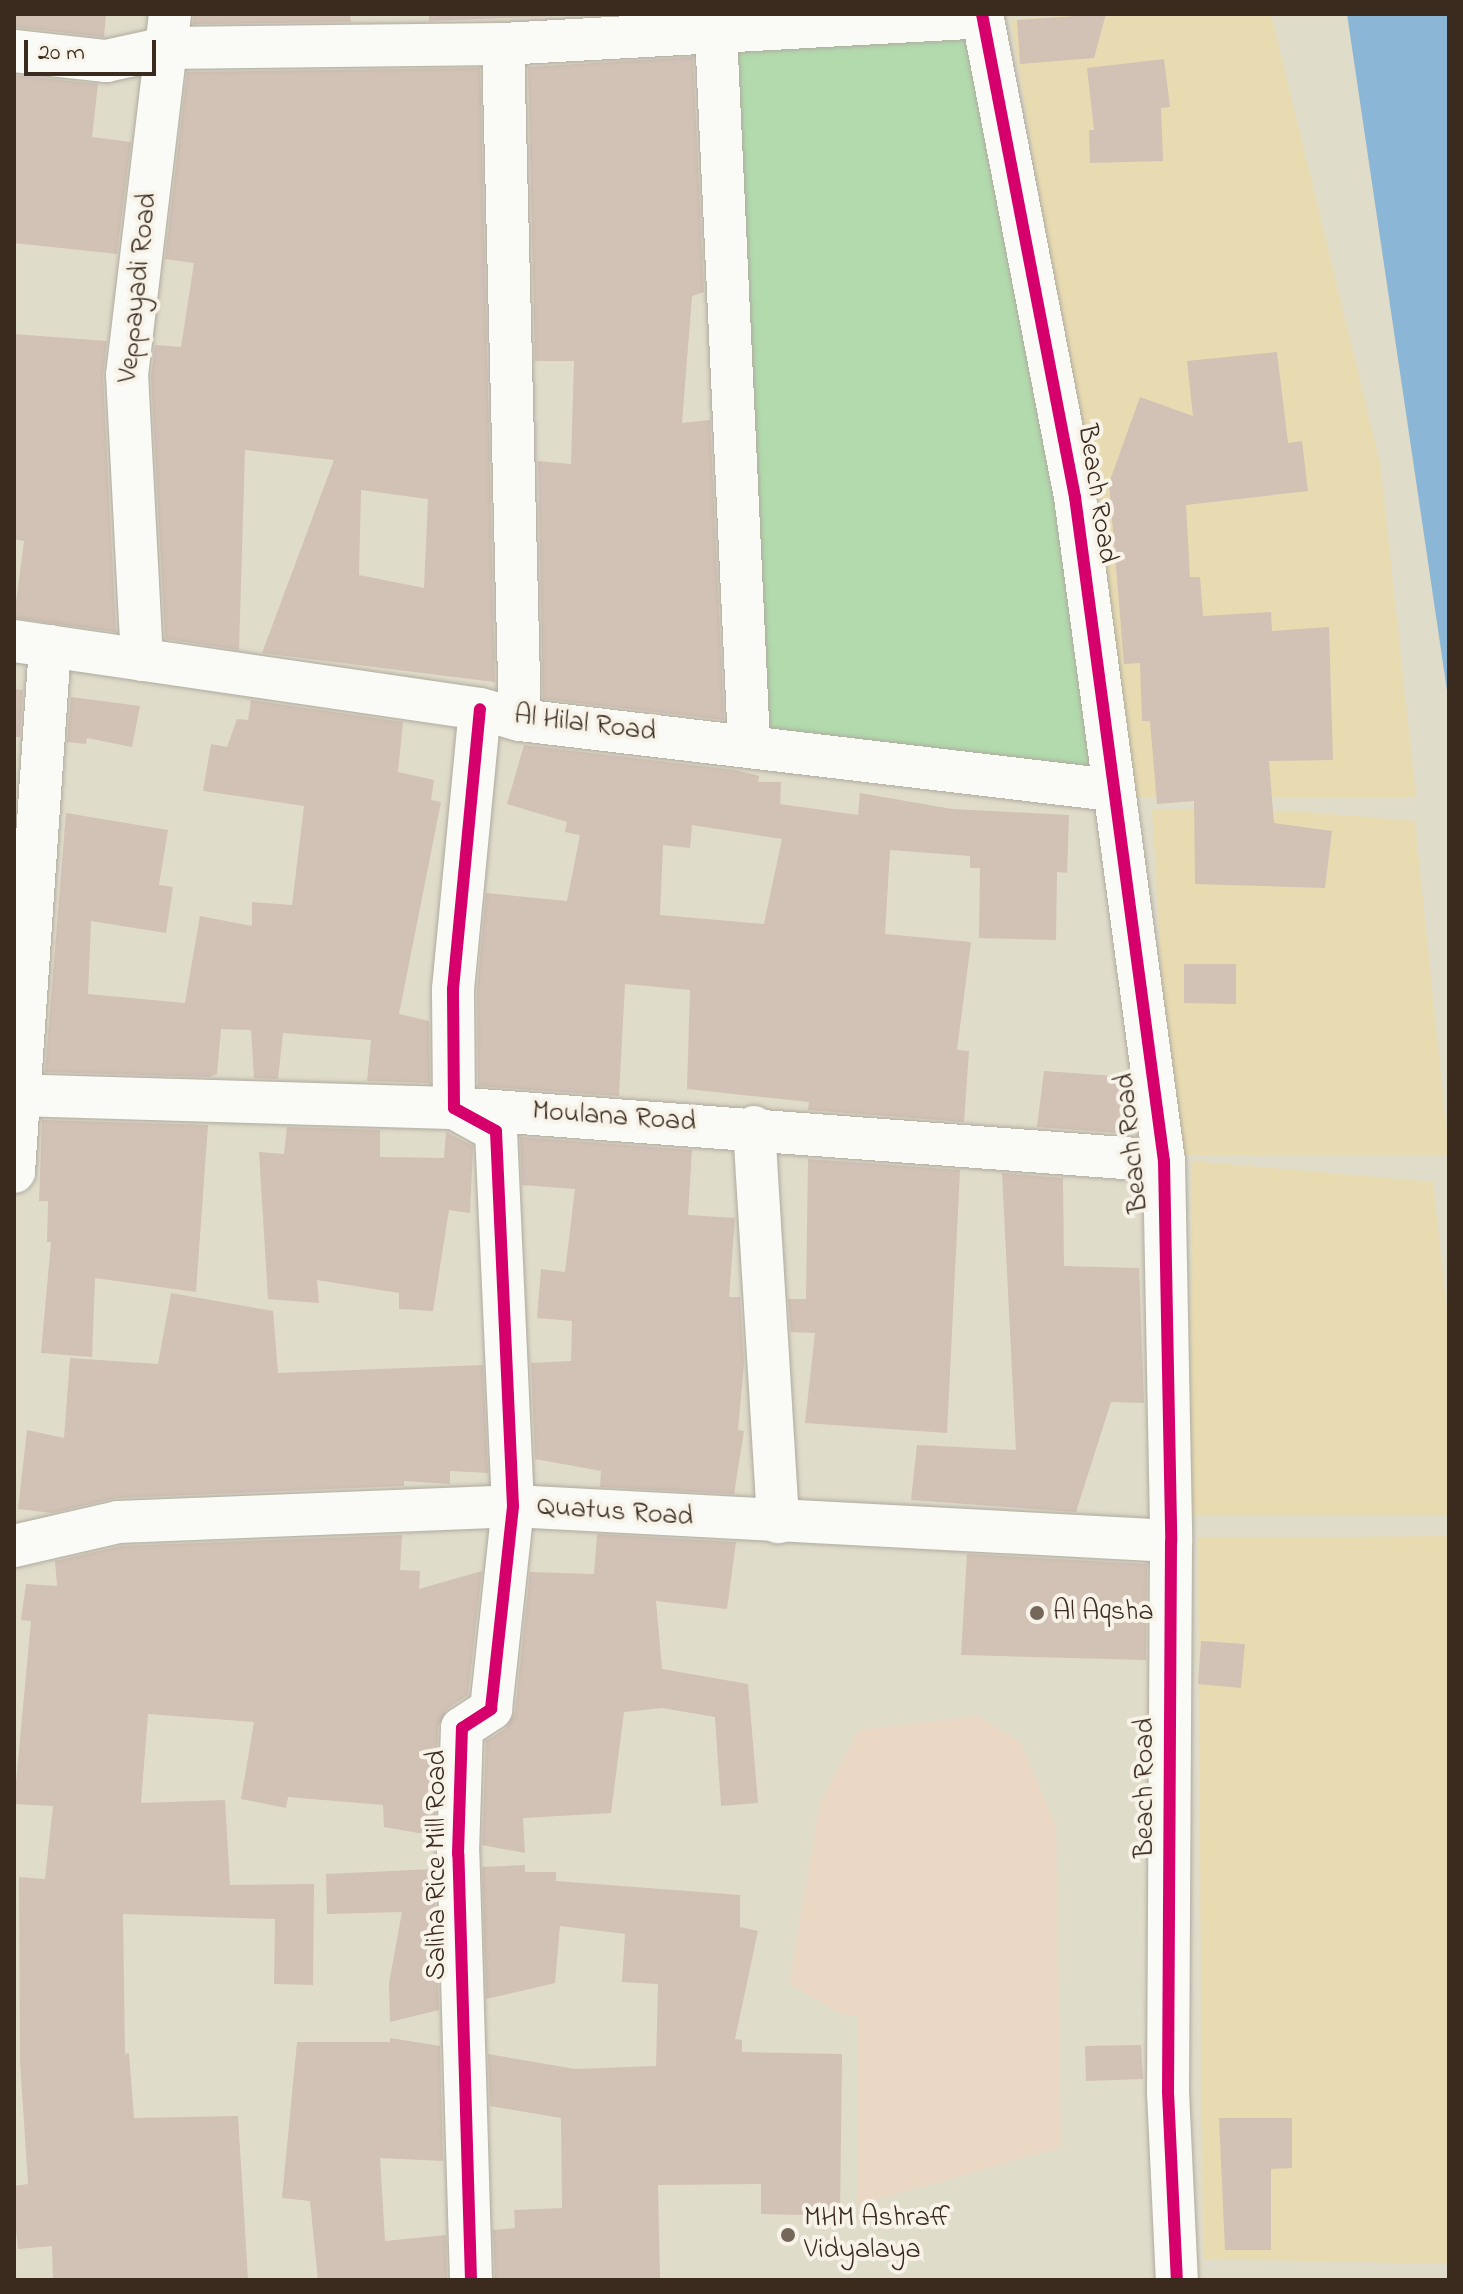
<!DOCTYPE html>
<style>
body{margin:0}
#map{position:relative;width:1463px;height:2294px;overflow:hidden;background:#e0dcca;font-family:"Indie Flower",sans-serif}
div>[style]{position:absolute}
.built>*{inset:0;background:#ead8c4}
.green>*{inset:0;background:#b2daad}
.sand>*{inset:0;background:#e8dbb2}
.water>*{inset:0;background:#8cb6d5}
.building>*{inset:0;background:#d2c1b5}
.roads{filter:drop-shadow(0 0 2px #afab9f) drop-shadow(0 0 2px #afab9f)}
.minor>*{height:42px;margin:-21px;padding:0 21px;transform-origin:21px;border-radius:21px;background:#fafaf7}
.cycleway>*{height:12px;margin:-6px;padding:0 6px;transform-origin:6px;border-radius:6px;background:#d6006c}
.dots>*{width:22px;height:22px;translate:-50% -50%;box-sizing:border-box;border:4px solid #f7f3e8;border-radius:50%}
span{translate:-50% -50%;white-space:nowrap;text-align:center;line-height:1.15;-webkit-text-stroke:8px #f7f3e8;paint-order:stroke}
.street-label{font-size:28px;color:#3b2a1e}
.poi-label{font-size:28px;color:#3b2a1e}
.left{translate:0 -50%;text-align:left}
.frame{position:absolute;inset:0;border:16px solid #3b2a1e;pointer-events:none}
.scale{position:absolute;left:24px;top:40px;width:132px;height:36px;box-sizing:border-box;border:4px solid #3b2a1e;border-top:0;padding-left:10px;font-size:24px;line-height:28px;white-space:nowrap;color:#3b2a1e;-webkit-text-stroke:6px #f7f3e8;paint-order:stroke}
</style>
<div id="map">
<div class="built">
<i style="clip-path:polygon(977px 1716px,1020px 1742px,1056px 1826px,1061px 2147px,857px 2205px,857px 2016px,839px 2013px,789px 1983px,820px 1803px,859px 1730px)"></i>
</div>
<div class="green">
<i style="clip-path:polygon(983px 17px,1111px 790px,749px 744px,716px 33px)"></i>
</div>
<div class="sand">
<i style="clip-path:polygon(1087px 14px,1271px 14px,1380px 462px,1416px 797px,1136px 797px,1011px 20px)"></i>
<i style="clip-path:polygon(1152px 809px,1295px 811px,1415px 821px,1449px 1155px,1172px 1155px)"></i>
<i style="clip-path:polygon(1192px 1161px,1433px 1182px,1449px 1330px,1449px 1516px,1189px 1516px)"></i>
<i style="clip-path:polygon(1449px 1536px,1449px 2264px,1203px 2259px,1198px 1538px)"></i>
</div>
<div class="water">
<i style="clip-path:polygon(1347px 14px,1449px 14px,1449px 704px)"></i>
</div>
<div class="building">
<i style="clip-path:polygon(14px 14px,106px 14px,104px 37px,14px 27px)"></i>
<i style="clip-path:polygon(194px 14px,350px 14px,351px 22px,193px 24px)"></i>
<i style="clip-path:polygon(429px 14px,609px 14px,429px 21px)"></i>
<i style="clip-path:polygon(1106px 14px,1094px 58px,1020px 64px,1017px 20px)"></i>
<i style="clip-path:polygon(693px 57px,704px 292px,692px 296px,682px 423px,710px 420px,724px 720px,543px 699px,538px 461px,571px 464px,574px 361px,535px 361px,528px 67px)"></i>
<i style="clip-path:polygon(1164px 59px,1170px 107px,1161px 108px,1163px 161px,1090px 163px,1089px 130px,1094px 130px,1087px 68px)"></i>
<i style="clip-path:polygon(evenodd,480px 68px,495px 682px,262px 653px,334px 460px,245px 450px,239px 650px,165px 639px,151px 376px,155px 345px,181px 347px,194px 263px,165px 259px,187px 72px,480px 68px,361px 490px,428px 499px,424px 588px,359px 575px,361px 490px)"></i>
<i style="clip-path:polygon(14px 75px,98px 84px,92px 137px,131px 142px,117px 254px,14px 243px)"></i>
<i style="clip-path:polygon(14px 334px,107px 341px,103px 376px,116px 632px,14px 618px,24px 541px,14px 539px)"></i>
<i style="clip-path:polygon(1277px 352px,1288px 443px,1302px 441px,1308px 491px,1186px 505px,1190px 577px,1200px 577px,1203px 616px,1271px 612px,1272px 631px,1329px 627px,1333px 760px,1269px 761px,1274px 823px,1332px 831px,1325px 888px,1195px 884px,1194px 801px,1157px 804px,1150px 721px,1142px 721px,1140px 663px,1124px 664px,1109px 483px,1140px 397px,1193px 416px,1187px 361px)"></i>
<i style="clip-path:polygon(14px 689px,23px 690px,20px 737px,14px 737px)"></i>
<i style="clip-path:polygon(71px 697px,140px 706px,132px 747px,87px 738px,86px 744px,67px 742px)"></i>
<i style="clip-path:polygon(251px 700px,403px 722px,398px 772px,434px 780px,431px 800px,441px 802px,399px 1014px,429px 1021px,430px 1083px,367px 1081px,371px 1040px,283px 1033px,278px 1079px,254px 1078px,251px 1030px,221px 1029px,217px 1074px,209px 1077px,45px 1072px,66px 813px,168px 830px,159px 885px,173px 887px,166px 933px,91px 921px,88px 994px,185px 1003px,200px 916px,252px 926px,252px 902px,292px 905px,304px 806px,203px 791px,211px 744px,227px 747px,237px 719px,248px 720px)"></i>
<i style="clip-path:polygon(evenodd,524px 745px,735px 770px,759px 776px,758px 782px,781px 782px,780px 804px,858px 815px,860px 793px,952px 809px,1069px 815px,1067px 873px,1057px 872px,1056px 940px,979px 938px,980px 868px,970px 868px,970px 856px,890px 850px,885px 934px,971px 942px,957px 1050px,969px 1051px,964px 1122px,808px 1110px,809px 1102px,687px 1089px,690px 990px,625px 984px,619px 1096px,478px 1086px,477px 990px,486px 893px,567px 901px,580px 835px,565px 832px,567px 822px,507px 804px,524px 745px,692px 825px,782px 839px,764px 924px,660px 915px,663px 845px,690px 848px,692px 825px)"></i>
<i style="clip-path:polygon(1184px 964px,1236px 964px,1236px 1004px,1184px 1003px)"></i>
<i style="clip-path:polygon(1044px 1071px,1129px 1077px,1131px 1134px,1037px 1127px)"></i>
<i style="clip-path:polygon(42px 1120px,208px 1125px,196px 1292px,95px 1278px,92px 1357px,41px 1353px,51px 1242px,47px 1242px,48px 1201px,39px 1201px)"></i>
<i style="clip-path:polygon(287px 1127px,380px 1130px,380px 1157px,444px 1158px,446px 1132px,473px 1146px,470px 1213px,449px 1210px,433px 1311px,399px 1309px,399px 1293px,317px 1280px,319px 1303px,268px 1299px,259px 1152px,284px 1154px)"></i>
<i style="clip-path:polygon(520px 1137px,692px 1150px,688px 1215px,735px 1218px,729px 1297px,740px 1297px,744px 1363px,738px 1430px,744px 1431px,734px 1494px,600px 1487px,601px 1471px,535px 1459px,531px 1363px,571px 1361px,572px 1321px,537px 1318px,541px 1269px,565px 1272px,575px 1189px,522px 1185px)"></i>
<i style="clip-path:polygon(808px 1159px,960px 1170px,947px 1433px,805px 1423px,815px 1333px,791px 1332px,788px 1299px,806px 1299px)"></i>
<i style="clip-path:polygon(1002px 1173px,1063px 1178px,1064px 1266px,1139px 1268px,1144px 1403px,1111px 1402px,1076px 1512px,911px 1500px,917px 1445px,1016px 1450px)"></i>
<i style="clip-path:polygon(171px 1293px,273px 1311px,278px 1373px,483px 1365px,488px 1473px,450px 1471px,450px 1484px,404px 1481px,404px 1486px,117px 1498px,52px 1513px,18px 1509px,27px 1430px,64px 1438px,70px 1358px,158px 1364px)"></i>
<i style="clip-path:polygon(597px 1534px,736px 1542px,727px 1609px,656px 1601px,662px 1669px,748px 1684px,758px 1803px,721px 1806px,715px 1717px,662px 1708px,624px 1712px,611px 1813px,523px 1818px,525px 1853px,482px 1845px,486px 1741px,505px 1729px,515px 1712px,530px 1572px,594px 1574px)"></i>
<i style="clip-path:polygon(402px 1535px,400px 1570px,420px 1571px,419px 1589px,482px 1571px,468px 1695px,448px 1708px,438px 1727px,435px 1836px,384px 1827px,383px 1805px,288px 1797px,286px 1808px,241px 1799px,254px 1722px,148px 1714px,141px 1803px,225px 1800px,230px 1885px,314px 1884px,313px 1985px,274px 1984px,275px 1919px,123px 1914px,125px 2054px,129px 2053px,134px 2118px,238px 2116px,248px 2280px,53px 2280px,52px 2246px,18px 2249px,14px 2210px,14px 2186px,28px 2184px,20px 2061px,19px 1877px,45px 1879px,53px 1806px,14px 1804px,31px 1621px,21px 1620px,26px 1584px,57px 1586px,55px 1561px,121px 1546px)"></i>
<i style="clip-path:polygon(967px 1554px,1147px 1564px,1146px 1660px,961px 1655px)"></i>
<i style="clip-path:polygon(1201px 1641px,1245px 1644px,1241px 1688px,1198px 1684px)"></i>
<i style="clip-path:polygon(525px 1865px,525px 1872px,556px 1872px,556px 1881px,740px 1895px,740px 1927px,758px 1931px,735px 2039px,742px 2040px,742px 2052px,842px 2054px,840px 2216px,761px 2214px,761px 2184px,658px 2185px,660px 2280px,495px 2280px,493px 2230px,515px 2228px,514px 2210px,562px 2208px,561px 2118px,490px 2106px,488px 2054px,575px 2069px,656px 2066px,658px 1984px,622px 1982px,625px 1934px,560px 1926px,555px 1983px,486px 1999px,482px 1867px)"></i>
<i style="clip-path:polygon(434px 1869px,439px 2010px,390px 2022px,389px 1983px,402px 1912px,327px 1914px,326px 1874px)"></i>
<i style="clip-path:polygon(390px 2038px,440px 2046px,443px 2161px,380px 2158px,385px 2241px,446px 2235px,447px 2280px,318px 2280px,310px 2201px,282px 2198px,297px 2042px,390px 2042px)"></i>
<i style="clip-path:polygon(1141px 2045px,1143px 2079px,1086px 2081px,1085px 2046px)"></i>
<i style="clip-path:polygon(1219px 2118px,1292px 2118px,1292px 2168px,1271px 2169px,1271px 2250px,1225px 2250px)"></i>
</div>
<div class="roads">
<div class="minor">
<i style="left:982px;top:14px;width:492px;rotate:79.1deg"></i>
<i style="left:1075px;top:497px;width:670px;rotate:82.37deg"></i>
<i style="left:1164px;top:1161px;width:380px;rotate:88.9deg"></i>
<i style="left:1171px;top:1541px;width:551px;rotate:90.31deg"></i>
<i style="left:1168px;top:2092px;width:188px;rotate:87.3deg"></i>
<i style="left:716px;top:33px;width:712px;rotate:87.34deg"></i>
<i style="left:503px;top:44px;width:676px;rotate:88.56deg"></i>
<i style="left:14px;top:51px;width:93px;rotate:6.2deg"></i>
<i style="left:106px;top:61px;width:61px;rotate:-12.2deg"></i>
<i style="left:166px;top:48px;width:337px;rotate:-0.7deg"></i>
<i style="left:503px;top:44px;width:481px;rotate:-3.2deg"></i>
<i style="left:14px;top:641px;width:471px;rotate:8.3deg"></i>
<i style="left:480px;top:709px;width:41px;rotate:15.4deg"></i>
<i style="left:520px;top:720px;width:595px;rotate:6.75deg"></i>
<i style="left:142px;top:660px;width:285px;rotate:-93deg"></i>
<i style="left:127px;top:375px;width:364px;rotate:-83.2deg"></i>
<i style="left:14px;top:1095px;width:440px;rotate:1.7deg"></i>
<i style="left:454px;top:1108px;width:712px;rotate:4.27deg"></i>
<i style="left:754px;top:1127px;width:396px;rotate:86.5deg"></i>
<i style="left:14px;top:1172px;width:527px;rotate:-86.08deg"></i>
<i style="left:14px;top:1546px;width:107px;rotate:-13deg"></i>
<i style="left:118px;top:1522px;width:395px;rotate:-2.3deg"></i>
<i style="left:513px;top:1506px;width:659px;rotate:3.04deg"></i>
<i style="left:471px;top:2280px;width:426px;rotate:-91.7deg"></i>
<i style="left:458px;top:1854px;width:126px;rotate:-88.2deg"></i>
<i style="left:462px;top:1728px;width:35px;rotate:-33deg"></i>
<i style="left:491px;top:1709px;width:204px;rotate:-83.8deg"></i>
<i style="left:513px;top:1506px;width:375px;rotate:-92.6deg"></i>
<i style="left:496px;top:1131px;width:48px;rotate:-151.3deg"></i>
<i style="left:454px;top:1108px;width:119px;rotate:-90.5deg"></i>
<i style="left:453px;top:989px;width:281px;rotate:-84.5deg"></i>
</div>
</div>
<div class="cycleway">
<i style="left:982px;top:14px;width:492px;rotate:79.1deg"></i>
<i style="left:1075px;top:497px;width:670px;rotate:82.37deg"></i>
<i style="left:1164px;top:1161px;width:380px;rotate:88.9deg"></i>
<i style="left:1171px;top:1541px;width:551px;rotate:90.31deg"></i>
<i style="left:1168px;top:2092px;width:188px;rotate:87.3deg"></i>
<i style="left:471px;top:2280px;width:426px;rotate:-91.7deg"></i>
<i style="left:458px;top:1854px;width:126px;rotate:-88.2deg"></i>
<i style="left:462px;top:1728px;width:35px;rotate:-33deg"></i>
<i style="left:491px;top:1709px;width:204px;rotate:-83.8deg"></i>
<i style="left:513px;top:1506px;width:375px;rotate:-92.6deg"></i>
<i style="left:496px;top:1131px;width:48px;rotate:-151.3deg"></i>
<i style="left:454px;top:1108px;width:119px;rotate:-90.5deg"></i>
<i style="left:453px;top:989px;width:281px;rotate:-84.5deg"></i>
</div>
<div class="dots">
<i style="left:1037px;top:1613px;background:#75685a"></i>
<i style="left:788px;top:2235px;background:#75685a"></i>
</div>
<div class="street-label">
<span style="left:139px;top:288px;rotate:-84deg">Veppayadi Road</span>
<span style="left:1096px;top:494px;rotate:81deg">Beach Road</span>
<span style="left:585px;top:725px;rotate:7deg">Al Hilal Road</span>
<span style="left:614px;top:1118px;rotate:4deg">Moulana Road</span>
<span style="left:1133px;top:1143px;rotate:-96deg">Beach Road</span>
<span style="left:615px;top:1513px;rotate:4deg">Quatus Road</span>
<span style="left:1146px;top:1788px;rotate:-90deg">Beach Road</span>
<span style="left:438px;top:1865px;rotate:-90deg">Saliha Rice Mill Road</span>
</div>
<div class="poi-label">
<span class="left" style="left:1053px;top:1613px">Al Aqsha</span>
<span class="left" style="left:804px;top:2235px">MHM Ashraff<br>Vidyalaya</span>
</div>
<div class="frame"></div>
<div class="scale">20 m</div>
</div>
